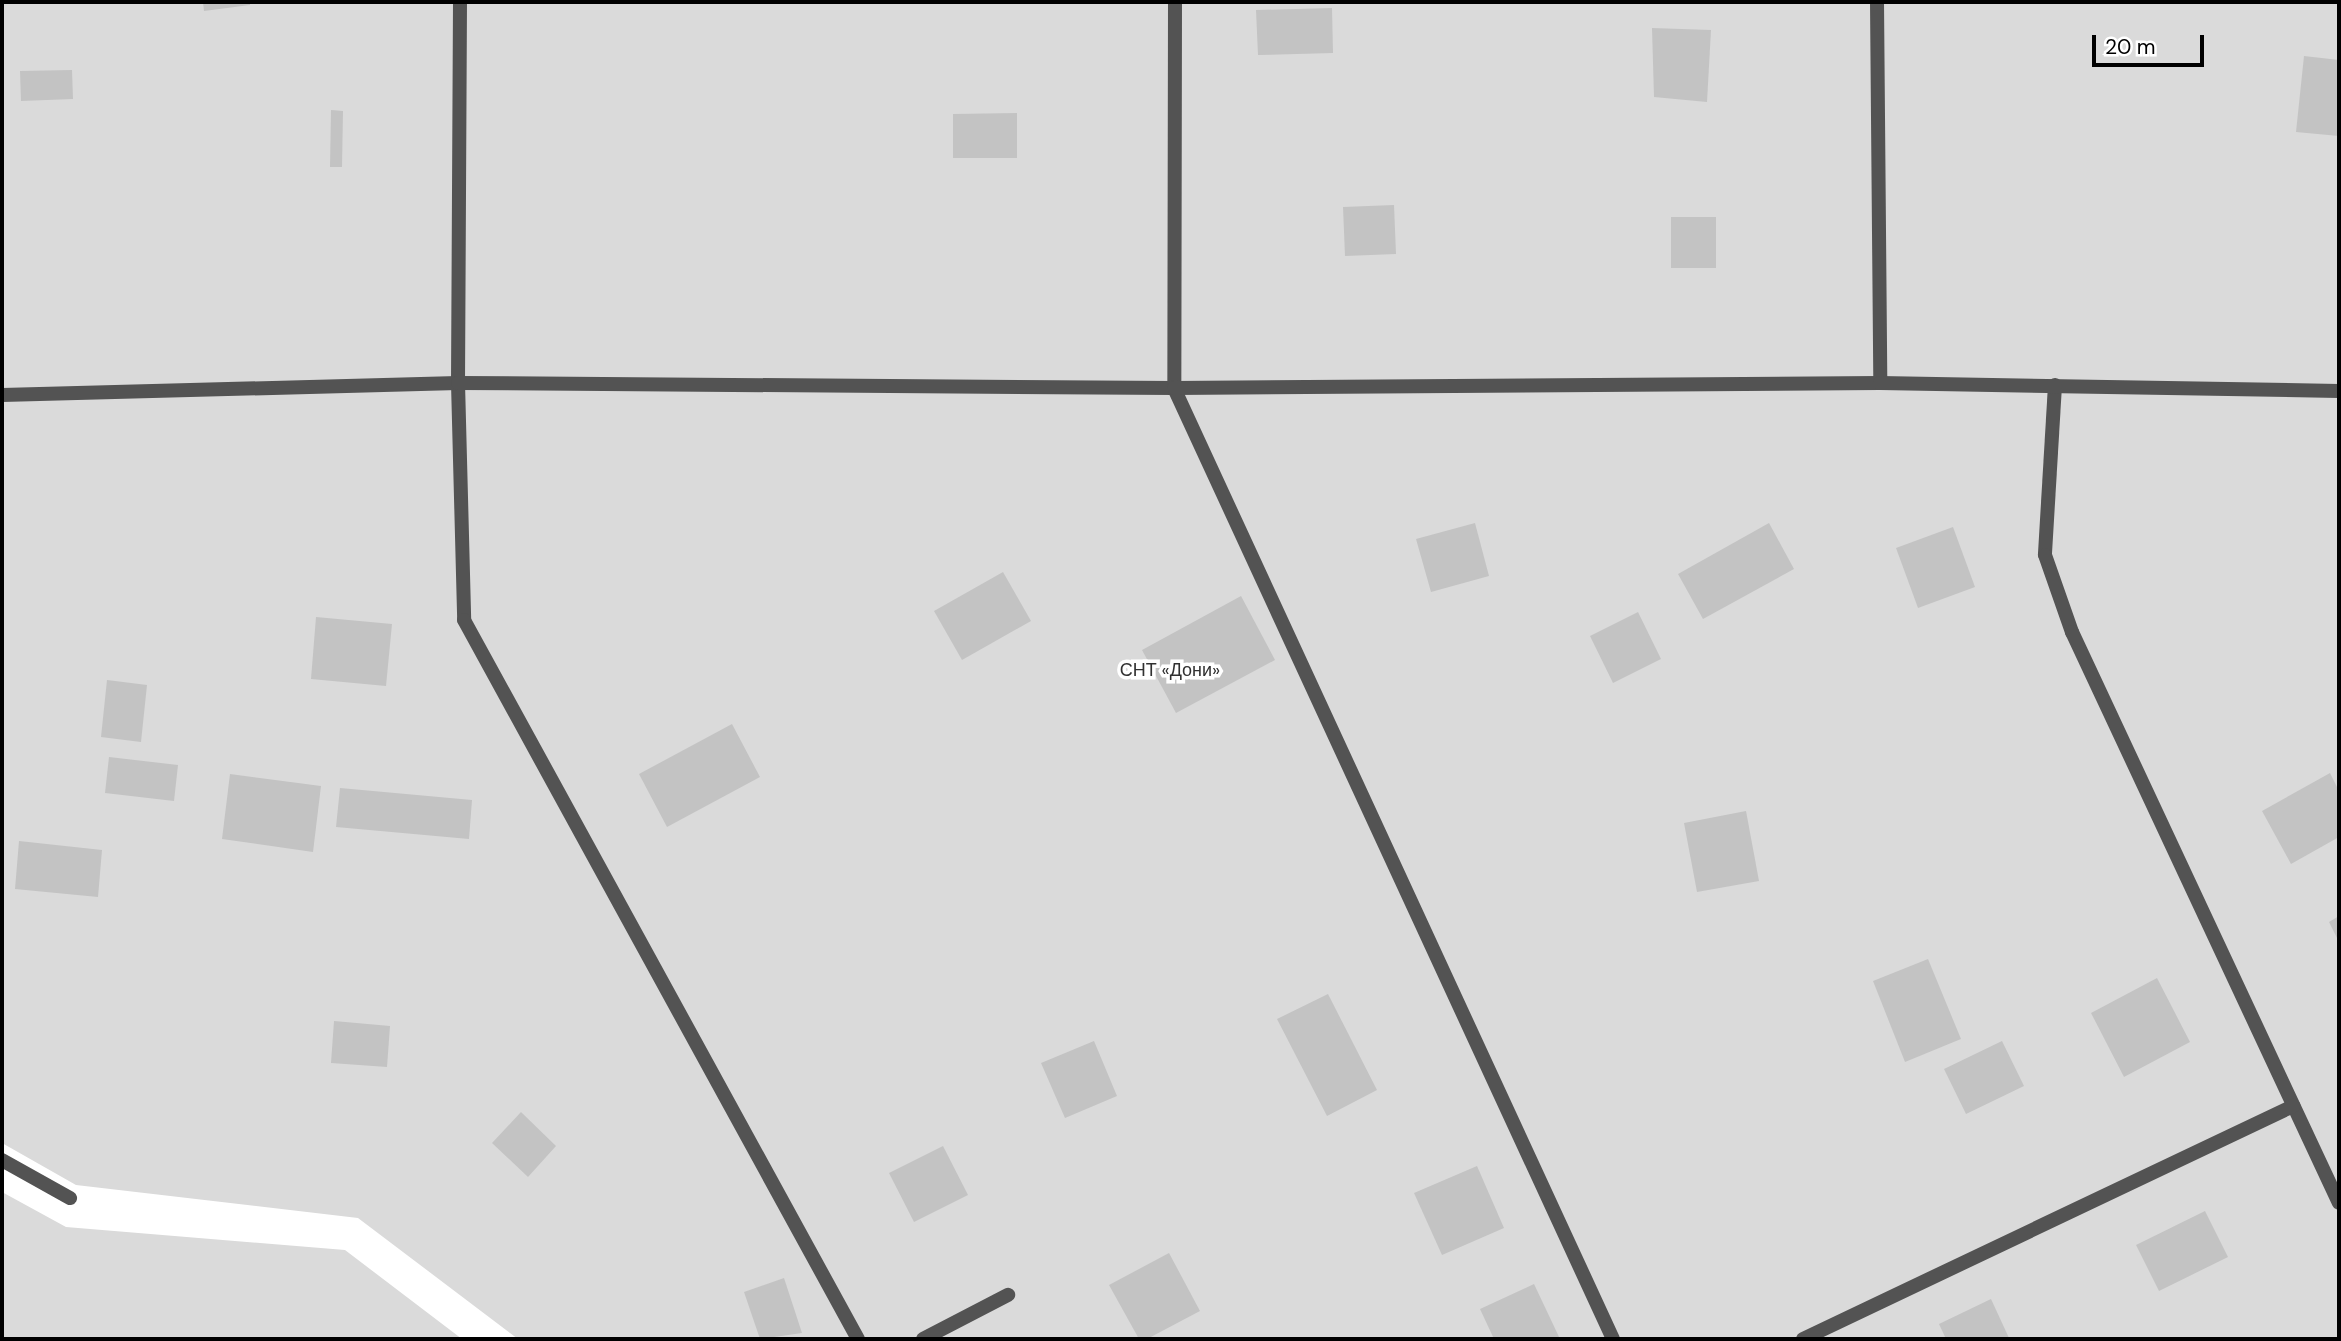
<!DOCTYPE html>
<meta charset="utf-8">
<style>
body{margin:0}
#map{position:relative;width:2341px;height:1341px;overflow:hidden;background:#fff;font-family:"DM Sans",sans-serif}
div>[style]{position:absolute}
.green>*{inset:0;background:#dadada}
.building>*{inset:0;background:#c3c3c3}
.lane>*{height:14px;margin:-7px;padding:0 7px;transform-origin:7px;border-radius:7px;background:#535353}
.street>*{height:14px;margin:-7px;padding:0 7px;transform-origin:7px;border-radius:7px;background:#535353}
span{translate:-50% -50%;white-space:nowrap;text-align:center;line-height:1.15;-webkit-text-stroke:7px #fff;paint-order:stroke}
.park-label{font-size:18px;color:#313131}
.frame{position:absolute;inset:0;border:4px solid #000;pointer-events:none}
.scale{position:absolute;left:2092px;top:35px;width:112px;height:32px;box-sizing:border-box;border:4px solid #000;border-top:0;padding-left:9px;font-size:21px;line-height:24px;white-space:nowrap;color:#000;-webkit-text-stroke:5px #fff;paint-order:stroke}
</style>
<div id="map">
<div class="green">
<i style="clip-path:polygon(2px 2px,2339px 2px,2339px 1339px,518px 1339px,358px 1218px,76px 1185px,2px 1143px)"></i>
<i style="clip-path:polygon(2px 1192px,66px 1227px,345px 1250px,462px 1339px,2px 1339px)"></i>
</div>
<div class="building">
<i style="clip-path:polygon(203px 2px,250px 2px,250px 5px,204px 11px)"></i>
<i style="clip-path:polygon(1332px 8px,1333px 53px,1258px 55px,1256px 10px)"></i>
<i style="clip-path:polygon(1652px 28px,1711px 30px,1707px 102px,1654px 97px)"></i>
<i style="clip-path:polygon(2304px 56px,2339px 60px,2339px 136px,2296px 132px)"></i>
<i style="clip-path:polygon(72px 70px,73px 99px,21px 101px,20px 71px)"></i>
<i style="clip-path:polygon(331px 110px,343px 111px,342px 167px,330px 167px)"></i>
<i style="clip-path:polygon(1017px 113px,1017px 158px,953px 158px,953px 114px)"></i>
<i style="clip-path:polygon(1394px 205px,1396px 254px,1345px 256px,1343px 207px)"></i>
<i style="clip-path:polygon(1671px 217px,1716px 217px,1716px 268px,1671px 268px)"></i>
<i style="clip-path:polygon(1475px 523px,1489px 576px,1431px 592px,1416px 539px)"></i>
<i style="clip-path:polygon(1769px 523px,1794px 569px,1703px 619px,1678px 574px)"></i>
<i style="clip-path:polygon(1953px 527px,1975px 587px,1918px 608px,1896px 548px)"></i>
<i style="clip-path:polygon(1003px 572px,1031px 621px,962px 660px,934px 611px)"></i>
<i style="clip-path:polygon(1241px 596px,1275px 660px,1176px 713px,1142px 650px)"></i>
<i style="clip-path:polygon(1638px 612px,1661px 659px,1613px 683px,1590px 636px)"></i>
<i style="clip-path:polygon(316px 617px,392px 624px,386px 686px,311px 679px)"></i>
<i style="clip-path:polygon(107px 680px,147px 685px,141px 742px,101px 737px)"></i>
<i style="clip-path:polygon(732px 724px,760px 777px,667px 827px,639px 774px)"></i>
<i style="clip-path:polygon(109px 757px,178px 765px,174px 801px,105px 793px)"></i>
<i style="clip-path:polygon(2330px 773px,2339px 791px,2339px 837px,2291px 864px,2262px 811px)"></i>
<i style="clip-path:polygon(230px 774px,321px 786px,313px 852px,222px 839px)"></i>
<i style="clip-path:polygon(340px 788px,472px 800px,469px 839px,336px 827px)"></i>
<i style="clip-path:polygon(1746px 811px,1759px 881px,1697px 892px,1684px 823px)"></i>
<i style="clip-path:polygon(19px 841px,102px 850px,98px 897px,15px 889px)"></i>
<i style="clip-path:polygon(2339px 916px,2339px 942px,2329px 922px)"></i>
<i style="clip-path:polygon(1928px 959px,1961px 1039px,1905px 1062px,1873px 981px)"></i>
<i style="clip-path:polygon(2157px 978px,2190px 1042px,2124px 1077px,2091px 1013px)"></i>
<i style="clip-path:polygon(1328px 994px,1377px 1090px,1327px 1116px,1277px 1019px)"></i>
<i style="clip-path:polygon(334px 1021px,390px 1026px,387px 1067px,331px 1063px)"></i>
<i style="clip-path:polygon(1094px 1041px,1117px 1096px,1065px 1118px,1041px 1063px)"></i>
<i style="clip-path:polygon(2002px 1041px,2024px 1086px,1966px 1114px,1944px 1069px)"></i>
<i style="clip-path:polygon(521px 1112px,556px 1146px,528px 1177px,492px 1143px)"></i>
<i style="clip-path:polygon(943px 1146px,968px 1195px,914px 1222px,889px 1173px)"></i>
<i style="clip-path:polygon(1477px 1166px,1504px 1228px,1442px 1255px,1414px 1193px)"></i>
<i style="clip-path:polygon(2205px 1211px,2228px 1257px,2159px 1291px,2136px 1245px)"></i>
<i style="clip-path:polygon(1169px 1253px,1200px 1311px,1147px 1339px,1139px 1339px,1109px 1285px)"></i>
<i style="clip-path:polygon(784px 1278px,802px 1333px,760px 1339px,744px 1292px)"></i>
<i style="clip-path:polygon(1534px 1284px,1560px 1339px,1494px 1339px,1480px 1309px)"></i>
<i style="clip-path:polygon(1991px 1299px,2009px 1338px,1946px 1339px,1939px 1324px)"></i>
</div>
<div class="lane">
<i style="left:460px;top:2px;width:381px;rotate:90.3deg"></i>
<i style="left:458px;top:383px;width:237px;rotate:88.5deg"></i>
<i style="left:464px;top:620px;width:820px;rotate:61.28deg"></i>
<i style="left:1175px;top:2px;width:386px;rotate:90.1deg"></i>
<i style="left:1174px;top:388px;width:1047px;rotate:65.22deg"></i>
<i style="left:1877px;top:2px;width:381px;rotate:89.5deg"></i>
<i style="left:2055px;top:385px;width:170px;rotate:93.4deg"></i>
<i style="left:2045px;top:555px;width:82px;rotate:70.7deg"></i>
<i style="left:2072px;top:632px;width:630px;rotate:64.94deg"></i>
<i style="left:2px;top:1160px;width:78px;rotate:29.2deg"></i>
<i style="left:923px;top:1339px;width:96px;rotate:-27.4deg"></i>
<i style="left:1803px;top:1339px;width:543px;rotate:-25.43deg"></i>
</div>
<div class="street">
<i style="left:2px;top:395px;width:456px;rotate:-1.5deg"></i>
<i style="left:458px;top:383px;width:716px;rotate:0.4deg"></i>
<i style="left:1174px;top:388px;width:706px;rotate:-0.41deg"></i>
<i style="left:1880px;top:383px;width:459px;rotate:1deg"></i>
</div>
<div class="park-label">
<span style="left:1170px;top:670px">СНТ «Дони»</span>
</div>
<div class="frame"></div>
<div class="scale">20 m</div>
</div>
